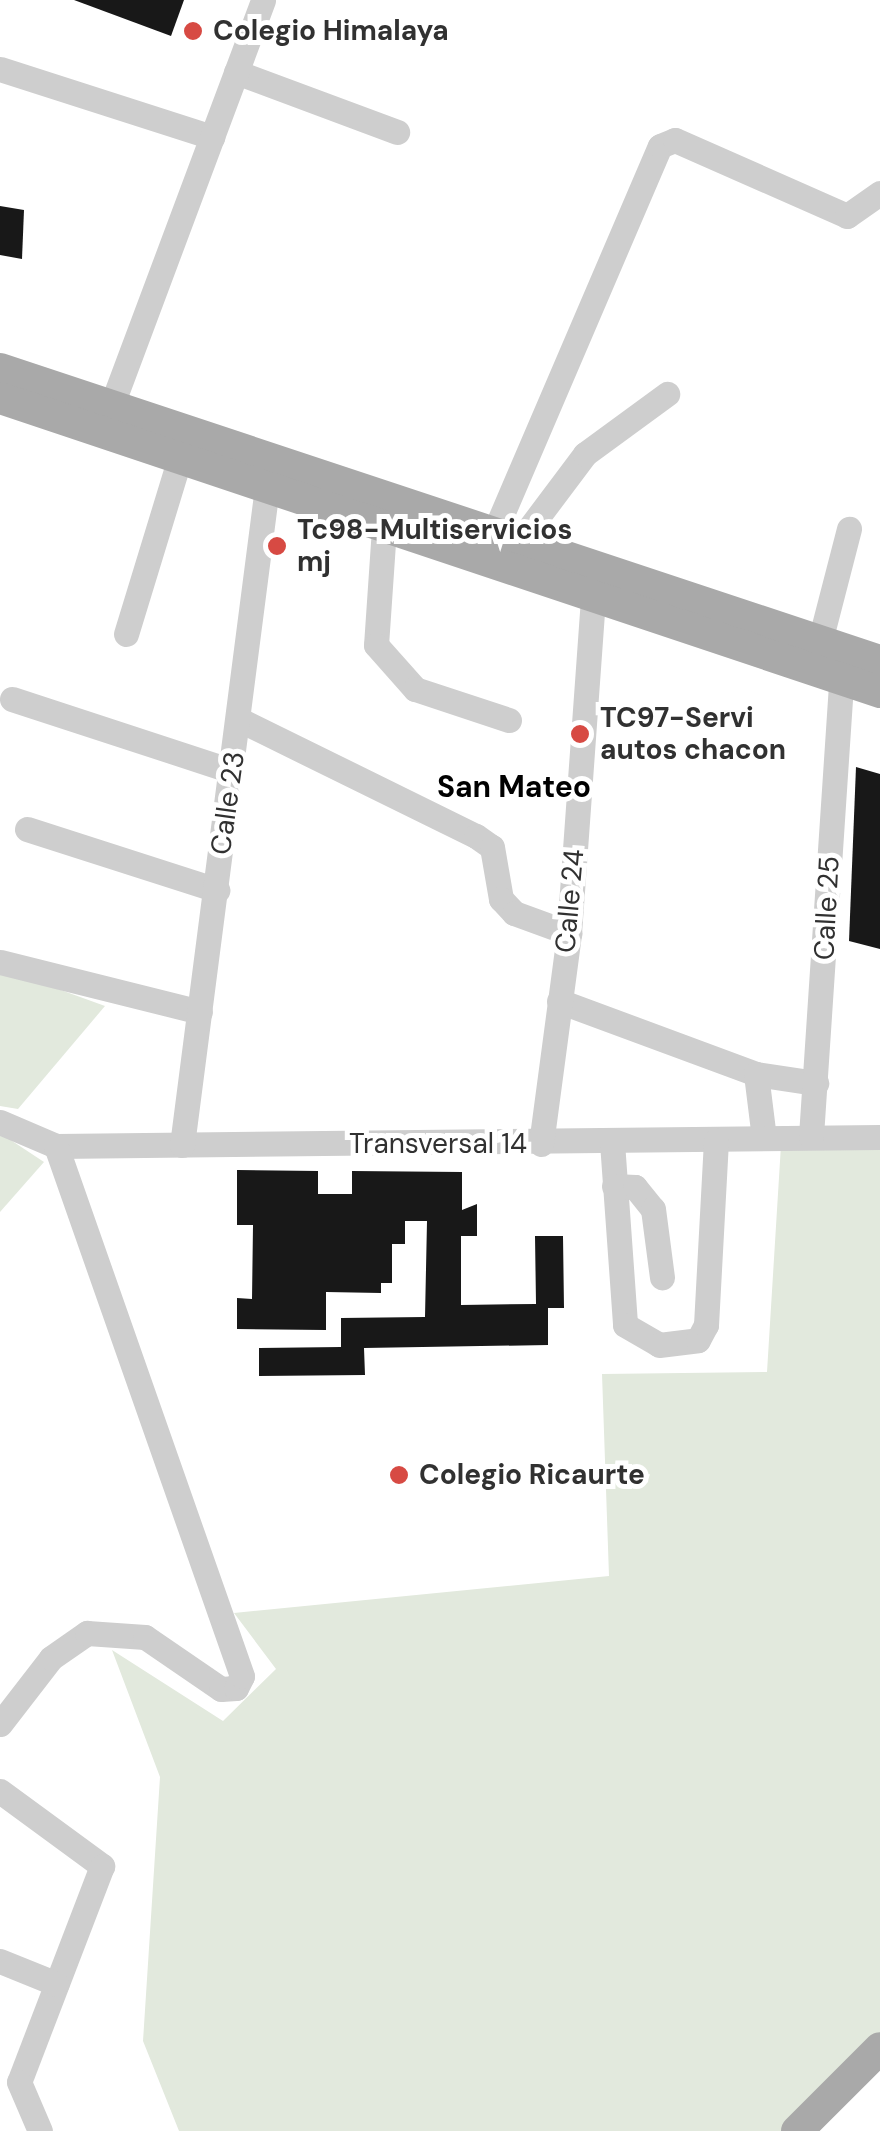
<!DOCTYPE html>
<style>
body{margin:0}
#map{position:relative;width:880px;height:2131px;overflow:hidden;background:#fff;font-family:"DM Sans",sans-serif}
div>[style]{position:absolute}
.green>*{inset:0;background:#e2e9dd}
.building>*{inset:0;background:#181818}
.minor>*{height:25px;margin:-12.5px;padding:0 12.5px;transform-origin:12.5px;border-radius:12.5px;background:#cecece}
.major>*{height:32px;margin:-16px;padding:0 16px;transform-origin:16px;border-radius:16px;background:#a9a9a9}
.dots>*{width:28px;height:28px;translate:-50% -50%;box-sizing:border-box;border:5px solid #fff;border-radius:50%}
span{translate:-50% -50%;white-space:nowrap;text-align:center;line-height:1.15;-webkit-text-stroke:10px #fff;paint-order:stroke}
.poi-label{font-size:28px;color:#313131;font-weight:700}
.left{translate:0 -50%;text-align:left}
.street-label{font-size:28px;color:#313131}
.neighbourhood-label{font-size:30px;color:#000;font-weight:700}
</style>
<div id="map">
<div class="green">
<i style="clip-path:polygon(0 968px,105px 1006px,18px 1109px,0 1106px)"></i>
<i style="clip-path:polygon(0 1133px,44px 1162px,0 1212px)"></i>
<i style="clip-path:polygon(781px 1145px,880px 1145px,880px 2034px,781px 2131px,179px 2131px,143px 2041px,160px 1777px,112px 1650px,223px 1721px,276px 1669px,234px 1613px,609px 1576px,602px 1374px,767px 1372px)"></i>
</div>
<div class="building">
<i style="clip-path:polygon(74px 0,184px 0,171px 36px)"></i>
<i style="clip-path:polygon(0 206px,24px 210px,22px 259px,0 255px)"></i>
<i style="clip-path:polygon(856px 767px,880px 774px,880px 949px,849px 941px)"></i>
<i style="clip-path:polygon(237px 1170px,318px 1171px,318px 1194px,352px 1194px,352px 1171px,462px 1172px,462px 1210px,477px 1204px,477px 1236px,461px 1236px,461px 1305px,536px 1304px,535px 1236px,563px 1236px,564px 1308px,548px 1308px,548px 1345px,364px 1348px,365px 1375px,259px 1376px,259px 1348px,341px 1347px,341px 1318px,425px 1317px,427px 1221px,405px 1221px,405px 1244px,392px 1244px,392px 1283px,381px 1283px,381px 1293px,326px 1292px,326px 1330px,237px 1329px,237px 1298px,252px 1299px,253px 1225px,237px 1225px)"></i>
</div>
<div class="minor">
<i style="left:0;top:69px;width:223px;rotate:17.8deg"></i>
<i style="left:236px;top:72px;width:172px;rotate:20.4deg"></i>
<i style="left:111px;top:407px;width:434px;rotate:-69.5deg"></i>
<i style="left:384px;top:528px;width:117px;rotate:93.9deg"></i>
<i style="left:376px;top:645px;width:59px;rotate:48.4deg"></i>
<i style="left:415px;top:689px;width:99px;rotate:18.3deg"></i>
<i style="left:519px;top:542px;width:110px;rotate:-53.1deg"></i>
<i style="left:585px;top:454px;width:102px;rotate:-36.2deg"></i>
<i style="left:488px;top:547px;width:436px;rotate:-66.8deg"></i>
<i style="left:660px;top:146px;width:16px;rotate:-22deg"></i>
<i style="left:675px;top:140px;width:188px;rotate:23.8deg"></i>
<i style="left:847px;top:216px;width:40px;rotate:-34.9deg"></i>
<i style="left:126px;top:634px;width:181px;rotate:-73deg"></i>
<i style="left:820px;top:641px;width:116px;rotate:-75.5deg"></i>
<i style="left:12px;top:699px;width:231px;rotate:18.1deg"></i>
<i style="left:240px;top:720px;width:263px;rotate:26.2deg"></i>
<i style="left:476px;top:836px;width:19px;rotate:35deg"></i>
<i style="left:492px;top:847px;width:53px;rotate:80.2deg"></i>
<i style="left:501px;top:899px;width:19px;rotate:47deg"></i>
<i style="left:514px;top:913px;width:59px;rotate:20deg"></i>
<i style="left:27px;top:829px;width:200px;rotate:17.8deg"></i>
<i style="left:0;top:962px;width:206px;rotate:14deg"></i>
<i style="left:559px;top:1001px;width:210px;rotate:20.3deg"></i>
<i style="left:756px;top:1074px;width:61px;rotate:8.5deg"></i>
<i style="left:756px;top:1074px;width:64px;rotate:82.9deg"></i>
<i style="left:0;top:1122px;width:61px;rotate:23.2deg"></i>
<i style="left:56px;top:1146px;width:824px;rotate:-0.63deg"></i>
<i style="left:811px;top:1136px;width:458px;rotate:-86.2deg"></i>
<i style="left:612px;top:1142px;width:183px;rotate:85.9deg"></i>
<i style="left:625px;top:1325px;width:39px;rotate:30deg"></i>
<i style="left:659px;top:1345px;width:39px;rotate:-7deg"></i>
<i style="left:698px;top:1340px;width:17px;rotate:-62deg"></i>
<i style="left:706px;top:1325px;width:185px;rotate:-86.9deg"></i>
<i style="left:541px;top:1144px;width:213px;rotate:-82.4deg"></i>
<i style="left:569px;top:933px;width:338px;rotate:-85.9deg"></i>
<i style="left:182px;top:1145px;width:680px;rotate:-82.64deg"></i>
<i style="left:614px;top:1186px;width:21px;rotate:3deg"></i>
<i style="left:635px;top:1187px;width:28px;rotate:51deg"></i>
<i style="left:653px;top:1209px;width:69px;rotate:82.5deg"></i>
<i style="left:0;top:1724px;width:83px;rotate:-52.3deg"></i>
<i style="left:51px;top:1658px;width:44px;rotate:-34.8deg"></i>
<i style="left:87px;top:1633px;width:58px;rotate:3.9deg"></i>
<i style="left:145px;top:1637px;width:92px;rotate:34.4deg"></i>
<i style="left:221px;top:1689px;width:15px;rotate:-4deg"></i>
<i style="left:236px;top:1688px;width:13px;rotate:-63deg"></i>
<i style="left:242px;top:1676px;width:562px;rotate:-109.34deg"></i>
<i style="left:0;top:1791px;width:127px;rotate:36.3deg"></i>
<i style="left:102px;top:1866px;width:231px;rotate:111deg"></i>
<i style="left:19px;top:2082px;width:53px;rotate:66.8deg"></i>
<i style="left:0;top:1961px;width:61px;rotate:22deg"></i>
</div>
<div class="major">
<i style="left:0;top:369px;width:927px;rotate:18.36deg"></i>
<i style="left:0;top:398px;width:928px;rotate:18.47deg"></i>
<i style="left:797px;top:2131px;width:117px;rotate:-45deg"></i>
</div>
<div class="dots">
<i style="left:193px;top:31px;background:#d74a43"></i>
<i style="left:277px;top:546px;background:#d74a43"></i>
<i style="left:580px;top:734px;background:#d74a43"></i>
<i style="left:399px;top:1475px;background:#d74a43"></i>
</div>
<div class="poi-label">
<span class="left" style="left:213px;top:31px">Colegio Himalaya</span>
<span class="left" style="left:297px;top:546px">Tc98-Multiservicios<br>mj</span>
<span class="left" style="left:600px;top:734px">TC97-Servi<br>autos chacon</span>
<span class="left" style="left:419px;top:1475px">Colegio Ricaurte</span>
</div>
<div class="street-label">
<span style="left:228px;top:803px;rotate:-82deg">Calle 23</span>
<span style="left:570px;top:901px;rotate:-85deg">Calle 24</span>
<span style="left:827px;top:908px;rotate:-87deg">Calle 25</span>
<span style="left:438px;top:1144px">Transversal 14</span>
</div>
<div class="neighbourhood-label">
<span style="left:514px;top:787px">San Mateo</span>
</div>
</div>
